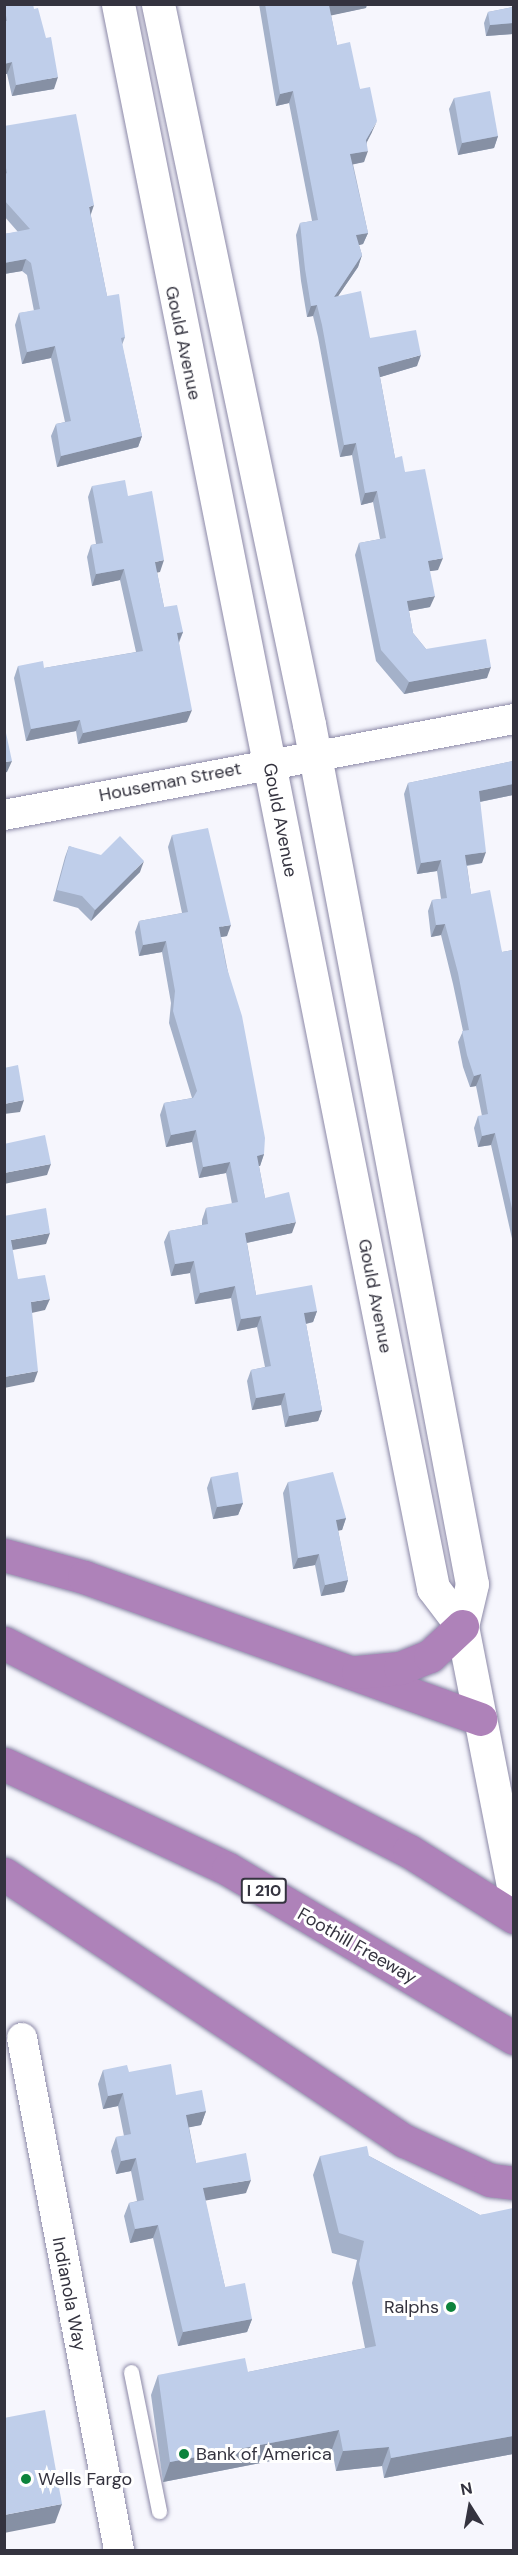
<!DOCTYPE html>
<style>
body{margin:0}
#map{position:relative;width:518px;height:2555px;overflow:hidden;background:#f6f6fd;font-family:"DM Sans",sans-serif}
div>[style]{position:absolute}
.roads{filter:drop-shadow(0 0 2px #8c89a7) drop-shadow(0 0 2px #8c89a7)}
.lane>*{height:15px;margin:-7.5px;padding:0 7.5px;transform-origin:7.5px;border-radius:7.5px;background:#fff}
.street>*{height:30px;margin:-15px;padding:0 15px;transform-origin:15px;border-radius:15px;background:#fff}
.secondary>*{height:33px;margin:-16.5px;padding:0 16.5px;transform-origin:16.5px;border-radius:16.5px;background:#fff}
.highway>*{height:33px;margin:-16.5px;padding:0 16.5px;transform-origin:16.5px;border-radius:16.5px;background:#ae82b9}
.wall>*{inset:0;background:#a4b1c9}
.shaded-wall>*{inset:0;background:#8690a4}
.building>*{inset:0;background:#bfceea}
.dots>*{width:16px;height:16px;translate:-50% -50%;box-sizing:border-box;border:3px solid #fff;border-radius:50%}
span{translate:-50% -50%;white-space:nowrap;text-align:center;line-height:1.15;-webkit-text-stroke:6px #fff;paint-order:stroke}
.shield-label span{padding:2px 4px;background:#fff;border:2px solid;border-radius:4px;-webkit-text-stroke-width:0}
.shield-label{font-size:16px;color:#34333f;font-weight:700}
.street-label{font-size:18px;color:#34333f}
.poi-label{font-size:18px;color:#34333f}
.right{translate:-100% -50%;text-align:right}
.left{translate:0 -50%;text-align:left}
.frame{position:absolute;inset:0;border:6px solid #34333f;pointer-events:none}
.north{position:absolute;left:440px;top:2477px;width:60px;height:60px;-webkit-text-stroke:4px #fff;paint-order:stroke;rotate:349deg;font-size:16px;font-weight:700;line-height:24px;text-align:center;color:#34333f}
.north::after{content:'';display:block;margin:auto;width:21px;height:27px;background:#34333f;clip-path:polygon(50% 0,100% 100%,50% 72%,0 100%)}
</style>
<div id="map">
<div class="roads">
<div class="lane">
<i style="left:131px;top:2372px;width:142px;rotate:78.6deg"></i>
</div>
<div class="street">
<i style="left:4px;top:815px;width:519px;rotate:-10.66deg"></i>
<i style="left:22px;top:2038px;width:521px;rotate:79.27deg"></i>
</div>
<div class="secondary">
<i style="left:118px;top:4px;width:1615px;rotate:78.75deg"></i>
<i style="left:433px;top:1588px;width:48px;rotate:52.7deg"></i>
<i style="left:158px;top:4px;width:736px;rotate:78.16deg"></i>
<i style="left:309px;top:724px;width:875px;rotate:79.27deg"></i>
<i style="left:472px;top:1584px;width:43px;rotate:103.4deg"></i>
<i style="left:462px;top:1626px;width:271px;rotate:78.9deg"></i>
</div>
<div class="highway">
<i style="left:4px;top:1555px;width:83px;rotate:15.4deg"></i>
<i style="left:84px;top:1577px;width:421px;rotate:19.7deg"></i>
<i style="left:4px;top:1643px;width:455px;rotate:27.2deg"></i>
<i style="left:409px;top:1851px;width:124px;rotate:32.2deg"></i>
<i style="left:358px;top:1672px;width:42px;rotate:-5.4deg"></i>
<i style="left:400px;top:1668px;width:32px;rotate:-22deg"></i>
<i style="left:430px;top:1656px;width:44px;rotate:-43.2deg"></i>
<i style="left:4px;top:1764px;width:247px;rotate:25.1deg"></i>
<i style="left:228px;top:1869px;width:332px;rotate:30.6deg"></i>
<i style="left:4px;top:1874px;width:482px;rotate:33.7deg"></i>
<i style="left:405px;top:2141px;width:94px;rotate:24.6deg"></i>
<i style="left:490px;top:2180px;width:24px;rotate:7deg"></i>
</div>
</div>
<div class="wall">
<i style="clip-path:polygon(4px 4px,54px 89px,12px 96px,7px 74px,4px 74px)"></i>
<i style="clip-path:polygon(259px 4px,367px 4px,366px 8px,331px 15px,337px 45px,360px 89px,372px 132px,367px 142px,364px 162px,353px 164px,368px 233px,363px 244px,359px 245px,362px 255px,358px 267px,338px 296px,370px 338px,417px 366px,380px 377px,395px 458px,405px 472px,438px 570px,430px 571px,430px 607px,409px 611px,413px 633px,426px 649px,487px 678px,404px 694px,376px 661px,355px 555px,359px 543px,380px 539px,373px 502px,361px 505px,352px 455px,340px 457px,318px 337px,313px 316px,307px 317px,301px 281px,296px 235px,300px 223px,312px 221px,289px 103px,276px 106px)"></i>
<i style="clip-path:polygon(513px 7px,513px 34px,486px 36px,484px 23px,488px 12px)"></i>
<i style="clip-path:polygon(454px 98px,498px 136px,494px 148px,458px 155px,449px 109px)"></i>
<i style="clip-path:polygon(4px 126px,91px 216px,107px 296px,125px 337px,122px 345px,142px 436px,138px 447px,57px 467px,51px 436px,56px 424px,65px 422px,51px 358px,22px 364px,15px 325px,19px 313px,34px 311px,27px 275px,22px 271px,4px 274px,4px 234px,18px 232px,4px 216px)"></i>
<i style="clip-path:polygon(92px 486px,128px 496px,160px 572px,157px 572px,164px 607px,183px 632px,179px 643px,187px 722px,78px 744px,76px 731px,26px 741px,14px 678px,18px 666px,44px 668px,136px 652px,120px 580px,92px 586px,87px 557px,91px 545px,96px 544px,88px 497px)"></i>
<i style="clip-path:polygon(513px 761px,513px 795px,480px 802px,482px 863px,467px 866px,471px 894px,502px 952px,513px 950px,513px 1243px,491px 1145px,478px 1147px,474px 1128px,478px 1116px,482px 1116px,476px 1086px,470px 1087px,463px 1067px,458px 1042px,463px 1031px,453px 984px,441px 935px,431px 937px,428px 911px,432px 900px,441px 899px,437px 871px,417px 874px,404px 794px,408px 783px)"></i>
<i style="clip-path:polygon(172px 835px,227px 936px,221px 937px,264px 1154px,260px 1166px,259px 1166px,265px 1198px,292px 1233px,247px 1243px,256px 1295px,317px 1311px,313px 1322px,306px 1324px,322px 1410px,318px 1421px,285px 1427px,281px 1405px,252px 1410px,247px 1381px,251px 1370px,265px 1367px,257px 1327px,237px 1331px,231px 1298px,195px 1304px,190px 1273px,171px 1276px,164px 1242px,169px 1231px,202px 1225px,202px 1220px,206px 1208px,232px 1204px,226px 1173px,199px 1178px,192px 1142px,166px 1147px,160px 1115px,164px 1103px,192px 1098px,169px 1023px,171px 1003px,162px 952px,139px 956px,135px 932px,139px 921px,182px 913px,168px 847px)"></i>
<i style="clip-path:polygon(69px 846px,140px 872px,91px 921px,78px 908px,53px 901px,65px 857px)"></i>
<i style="clip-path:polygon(211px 1477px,243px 1503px,238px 1515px,213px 1519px,207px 1488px)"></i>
<i style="clip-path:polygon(288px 1482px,346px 1518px,342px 1530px,338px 1530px,348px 1580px,344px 1592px,321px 1596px,315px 1565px,293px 1569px,283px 1493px)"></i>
<i style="clip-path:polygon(103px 2070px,129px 2072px,176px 2095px,206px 2111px,201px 2125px,189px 2127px,196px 2163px,246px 2193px,205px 2200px,225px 2287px,252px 2319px,247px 2332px,178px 2346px,153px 2238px,130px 2243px,124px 2216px,129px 2203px,137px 2201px,131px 2171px,116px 2174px,111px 2151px,116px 2137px,124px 2136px,118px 2106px,103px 2109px,98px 2084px)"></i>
<i style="clip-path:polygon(320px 2156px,369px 2156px,480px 2215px,513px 2211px,513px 2454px,384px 2478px,382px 2466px,336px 2471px,332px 2449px,163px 2482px,151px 2395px,158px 2375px,248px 2372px,365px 2348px,352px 2283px,357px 2260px,332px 2253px,313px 2175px)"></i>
</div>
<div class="shaded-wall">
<i style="clip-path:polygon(331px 4px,367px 4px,366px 8px,324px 17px,329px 5px)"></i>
<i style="clip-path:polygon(513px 23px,513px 34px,486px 36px,490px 25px)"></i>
<i style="clip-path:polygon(12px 62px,7px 74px,4px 74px,4px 64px)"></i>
<i style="clip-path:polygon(58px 77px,54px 89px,12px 96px,16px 85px)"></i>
<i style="clip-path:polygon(293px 91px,289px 103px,276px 106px,280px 94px)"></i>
<i style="clip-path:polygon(377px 121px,372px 132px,362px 151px,366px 140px)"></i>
<i style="clip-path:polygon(498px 136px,494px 148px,458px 155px,462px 143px)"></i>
<i style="clip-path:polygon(368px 151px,364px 162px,346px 166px,350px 154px)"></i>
<i style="clip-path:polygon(94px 205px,90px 217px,89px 207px)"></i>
<i style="clip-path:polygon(368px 233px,363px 244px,352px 247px,356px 235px)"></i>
<i style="clip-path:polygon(362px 255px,358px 267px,330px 308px,334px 297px)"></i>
<i style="clip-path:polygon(26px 259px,22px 271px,4px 274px,4px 263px)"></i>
<i style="clip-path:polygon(317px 305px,313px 316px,307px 317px,311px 306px)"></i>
<i style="clip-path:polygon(55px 346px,51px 358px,22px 364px,27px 352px)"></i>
<i style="clip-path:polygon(421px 355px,417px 366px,374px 379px,378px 367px)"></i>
<i style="clip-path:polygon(142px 436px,138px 447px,57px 467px,61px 456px)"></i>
<i style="clip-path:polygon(356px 443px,352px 455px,340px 457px,344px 445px)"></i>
<i style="clip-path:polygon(377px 491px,373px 502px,361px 505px,365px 493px)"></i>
<i style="clip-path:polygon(443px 558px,438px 570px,424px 572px,428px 561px)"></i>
<i style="clip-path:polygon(164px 560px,160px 572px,151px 574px,155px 562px)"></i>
<i style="clip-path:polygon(124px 569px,120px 580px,92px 586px,96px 574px)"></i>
<i style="clip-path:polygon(435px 596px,430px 607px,403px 612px,407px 601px)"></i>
<i style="clip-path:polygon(183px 632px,178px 643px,177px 633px)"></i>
<i style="clip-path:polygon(491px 667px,487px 678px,404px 694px,409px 682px)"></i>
<i style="clip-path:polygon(192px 710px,187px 722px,78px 744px,83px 733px)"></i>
<i style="clip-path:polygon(80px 720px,76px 731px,26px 741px,31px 729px)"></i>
<i style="clip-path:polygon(12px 761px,7px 772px,4px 773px,4px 762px)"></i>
<i style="clip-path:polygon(513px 784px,513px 795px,474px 803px,479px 791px)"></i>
<i style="clip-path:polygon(486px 852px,482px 863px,461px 866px,465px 855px)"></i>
<i style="clip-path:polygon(441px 860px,437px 871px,417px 874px,421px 863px)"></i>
<i style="clip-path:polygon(144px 861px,140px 872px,91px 921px,95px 910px)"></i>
<i style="clip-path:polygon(445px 924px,441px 935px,431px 937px,436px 925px)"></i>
<i style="clip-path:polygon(231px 925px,227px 936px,215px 938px,219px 927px)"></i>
<i style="clip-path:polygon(166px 941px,162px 952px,139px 956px,143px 945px)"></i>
<i style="clip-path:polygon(481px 1074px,476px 1086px,470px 1087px,474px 1076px)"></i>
<i style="clip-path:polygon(24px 1100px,20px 1112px,4px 1114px,4px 1104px)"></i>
<i style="clip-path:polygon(196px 1130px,192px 1142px,166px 1147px,171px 1135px)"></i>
<i style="clip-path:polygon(495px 1133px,491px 1145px,478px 1147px,482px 1136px)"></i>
<i style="clip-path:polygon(264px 1154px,260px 1166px,253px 1167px,257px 1156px)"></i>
<i style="clip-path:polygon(230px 1162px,226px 1173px,199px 1178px,203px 1167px)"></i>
<i style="clip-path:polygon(51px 1164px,47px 1175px,4px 1184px,4px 1173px)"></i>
<i style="clip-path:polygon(296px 1222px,292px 1233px,241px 1244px,245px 1233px)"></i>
<i style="clip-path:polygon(50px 1233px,46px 1244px,7px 1251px,11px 1240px)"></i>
<i style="clip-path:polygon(194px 1261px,190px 1273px,171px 1276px,175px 1264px)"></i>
<i style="clip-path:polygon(235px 1286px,231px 1298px,195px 1304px,200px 1293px)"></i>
<i style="clip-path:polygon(50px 1299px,45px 1310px,27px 1314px,31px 1302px)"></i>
<i style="clip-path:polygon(317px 1311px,313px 1322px,300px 1325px,304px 1313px)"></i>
<i style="clip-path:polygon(261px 1316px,257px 1327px,237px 1331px,241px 1319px)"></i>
<i style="clip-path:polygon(38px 1371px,34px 1382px,4px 1388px,4px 1377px)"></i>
<i style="clip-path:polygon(285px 1393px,281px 1405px,252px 1410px,256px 1398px)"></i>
<i style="clip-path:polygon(322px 1410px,318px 1421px,285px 1427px,289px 1416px)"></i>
<i style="clip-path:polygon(243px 1503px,238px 1515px,213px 1519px,217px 1507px)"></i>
<i style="clip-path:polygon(346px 1518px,342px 1530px,332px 1532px,336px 1520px)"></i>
<i style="clip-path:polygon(319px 1554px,315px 1565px,293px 1569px,298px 1558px)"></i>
<i style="clip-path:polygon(348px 1580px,344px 1592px,321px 1596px,325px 1585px)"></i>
<i style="clip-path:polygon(123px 2093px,118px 2106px,103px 2109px,108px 2096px)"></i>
<i style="clip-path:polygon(206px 2111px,201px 2125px,181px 2129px,186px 2115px)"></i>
<i style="clip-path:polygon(136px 2158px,131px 2171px,116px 2174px,121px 2161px)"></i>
<i style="clip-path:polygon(251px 2180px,246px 2193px,198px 2202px,203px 2188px)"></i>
<i style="clip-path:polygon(158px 2225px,153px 2238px,130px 2243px,135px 2229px)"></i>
<i style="clip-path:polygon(252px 2319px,247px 2332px,178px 2346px,183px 2332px)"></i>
<i style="clip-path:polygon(339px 2430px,332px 2449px,163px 2482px,170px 2462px)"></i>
<i style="clip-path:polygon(513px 2436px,513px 2454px,384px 2478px,391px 2458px)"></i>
<i style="clip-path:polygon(389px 2447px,382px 2466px,336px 2471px,343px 2451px)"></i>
<i style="clip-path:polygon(62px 2504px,55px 2523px,4px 2533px,4px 2515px)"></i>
</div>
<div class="building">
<i style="clip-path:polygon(4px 4px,33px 4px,34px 9px,38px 8px,46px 38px,51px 37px,58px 77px,16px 85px,12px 62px,4px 64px,4px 21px,7px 21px)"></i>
<i style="clip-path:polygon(265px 4px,331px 4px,329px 5px,337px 45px,350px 42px,360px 89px,370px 87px,377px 121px,366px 140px,368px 151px,350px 154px,368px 233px,356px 235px,362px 255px,334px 297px,361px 291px,370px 338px,416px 330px,421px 355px,378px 367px,395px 458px,402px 456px,405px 472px,425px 469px,443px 558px,428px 561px,435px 596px,407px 601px,413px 633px,426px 649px,486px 639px,491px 667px,409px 682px,381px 650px,359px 543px,386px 538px,377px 491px,365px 493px,356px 443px,344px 445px,322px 325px,317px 305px,311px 306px,305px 269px,300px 223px,318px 220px,293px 91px,280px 94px)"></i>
<i style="clip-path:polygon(513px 7px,513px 23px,490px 25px,488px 12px)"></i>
<i style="clip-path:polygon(490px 91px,498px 136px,462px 143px,454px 98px)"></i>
<i style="clip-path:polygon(76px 114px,94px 205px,89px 207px,107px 296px,119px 294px,125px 337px,121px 338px,142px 436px,61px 456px,56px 424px,71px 421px,55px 346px,27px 352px,19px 313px,40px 309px,31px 263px,26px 259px,4px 263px,4px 234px,30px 229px,4px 200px,4px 175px,7px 173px,4px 158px,4px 126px)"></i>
<i style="clip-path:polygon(125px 480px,128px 496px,152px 491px,164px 560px,155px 562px,164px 607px,177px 605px,183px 632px,177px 633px,192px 710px,83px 733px,80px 720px,31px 729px,18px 666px,43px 661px,44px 668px,143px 651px,124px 569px,96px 574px,91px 545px,103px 543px,92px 486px)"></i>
<i style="clip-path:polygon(4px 733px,6px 733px,12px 761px,4px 762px)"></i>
<i style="clip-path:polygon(513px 761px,513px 784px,479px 791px,486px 852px,465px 855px,471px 894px,490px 890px,502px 952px,513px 950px,513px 1213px,495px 1133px,482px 1136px,478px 1116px,488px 1114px,481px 1074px,474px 1076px,467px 1055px,462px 1031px,469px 1030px,458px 973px,445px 924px,436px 925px,432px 900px,447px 898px,441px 860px,421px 863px,408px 783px)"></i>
<i style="clip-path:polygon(208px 828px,231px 925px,219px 927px,226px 965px,242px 1016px,265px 1138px,264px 1154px,257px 1156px,265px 1198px,289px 1192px,296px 1222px,245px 1233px,256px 1295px,312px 1285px,317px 1311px,304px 1313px,322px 1410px,289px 1416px,285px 1393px,256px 1398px,251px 1370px,271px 1366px,261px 1316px,241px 1319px,235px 1286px,200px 1293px,194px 1261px,175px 1264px,169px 1231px,208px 1224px,206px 1208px,238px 1202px,230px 1162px,203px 1167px,196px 1130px,171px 1135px,164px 1103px,193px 1098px,197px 1091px,173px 1011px,175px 991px,166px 941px,143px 945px,139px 921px,188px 912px,172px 835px)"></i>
<i style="clip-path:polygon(120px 836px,144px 861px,95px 910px,82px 896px,57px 890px,69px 846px,101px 855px)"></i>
<i style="clip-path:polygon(18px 1065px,24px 1100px,4px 1104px,4px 1068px)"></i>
<i style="clip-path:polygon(45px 1135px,51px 1164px,4px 1173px,4px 1144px)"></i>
<i style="clip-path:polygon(46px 1208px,50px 1233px,11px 1240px,18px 1279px,45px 1275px,50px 1299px,31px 1302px,38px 1371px,4px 1377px,4px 1216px)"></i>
<i style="clip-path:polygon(238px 1472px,243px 1503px,217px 1507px,211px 1477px)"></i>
<i style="clip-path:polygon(333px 1472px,346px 1518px,336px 1520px,348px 1580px,325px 1585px,319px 1554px,298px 1558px,288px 1482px)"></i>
<i style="clip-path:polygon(171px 2064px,176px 2095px,202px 2090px,206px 2111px,186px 2115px,196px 2163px,246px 2153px,251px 2180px,203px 2188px,225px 2287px,245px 2283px,252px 2319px,183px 2332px,158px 2225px,135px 2229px,129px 2203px,144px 2200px,136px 2158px,121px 2161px,116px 2137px,131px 2134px,123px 2093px,108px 2096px,103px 2070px,127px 2065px,129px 2072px)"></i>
<i style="clip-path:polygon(367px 2146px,369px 2156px,480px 2215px,513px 2208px,513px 2436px,391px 2458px,389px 2447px,343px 2451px,339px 2430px,170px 2462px,158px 2375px,245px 2358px,248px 2372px,376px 2346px,359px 2264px,364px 2241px,339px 2233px,320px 2156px)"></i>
<i style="clip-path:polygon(45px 2410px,62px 2504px,4px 2515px,4px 2418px)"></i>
</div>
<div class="dots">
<i style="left:451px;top:2307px;background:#0d833c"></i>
<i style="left:184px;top:2454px;background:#0d833c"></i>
<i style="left:26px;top:2479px;background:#0d833c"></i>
</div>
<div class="shield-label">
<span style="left:264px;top:1891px">I 210</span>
</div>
<div class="street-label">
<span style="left:183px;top:343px;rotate:78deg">Gould Avenue</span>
<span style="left:170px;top:782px;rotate:-11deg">Houseman Street</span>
<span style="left:280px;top:820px;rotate:79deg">Gould Avenue</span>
<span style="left:375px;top:1296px;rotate:79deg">Gould Avenue</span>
<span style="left:357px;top:1946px;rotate:30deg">Foothill Freeway</span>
<span style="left:69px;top:2294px;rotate:79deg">Indianola Way</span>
</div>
<div class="poi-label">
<span class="right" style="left:439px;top:2307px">Ralphs</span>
<span class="left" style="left:196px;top:2454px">Bank of America</span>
<span class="left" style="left:38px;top:2479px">Wells Fargo</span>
</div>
<div class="frame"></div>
<div class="north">N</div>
</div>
